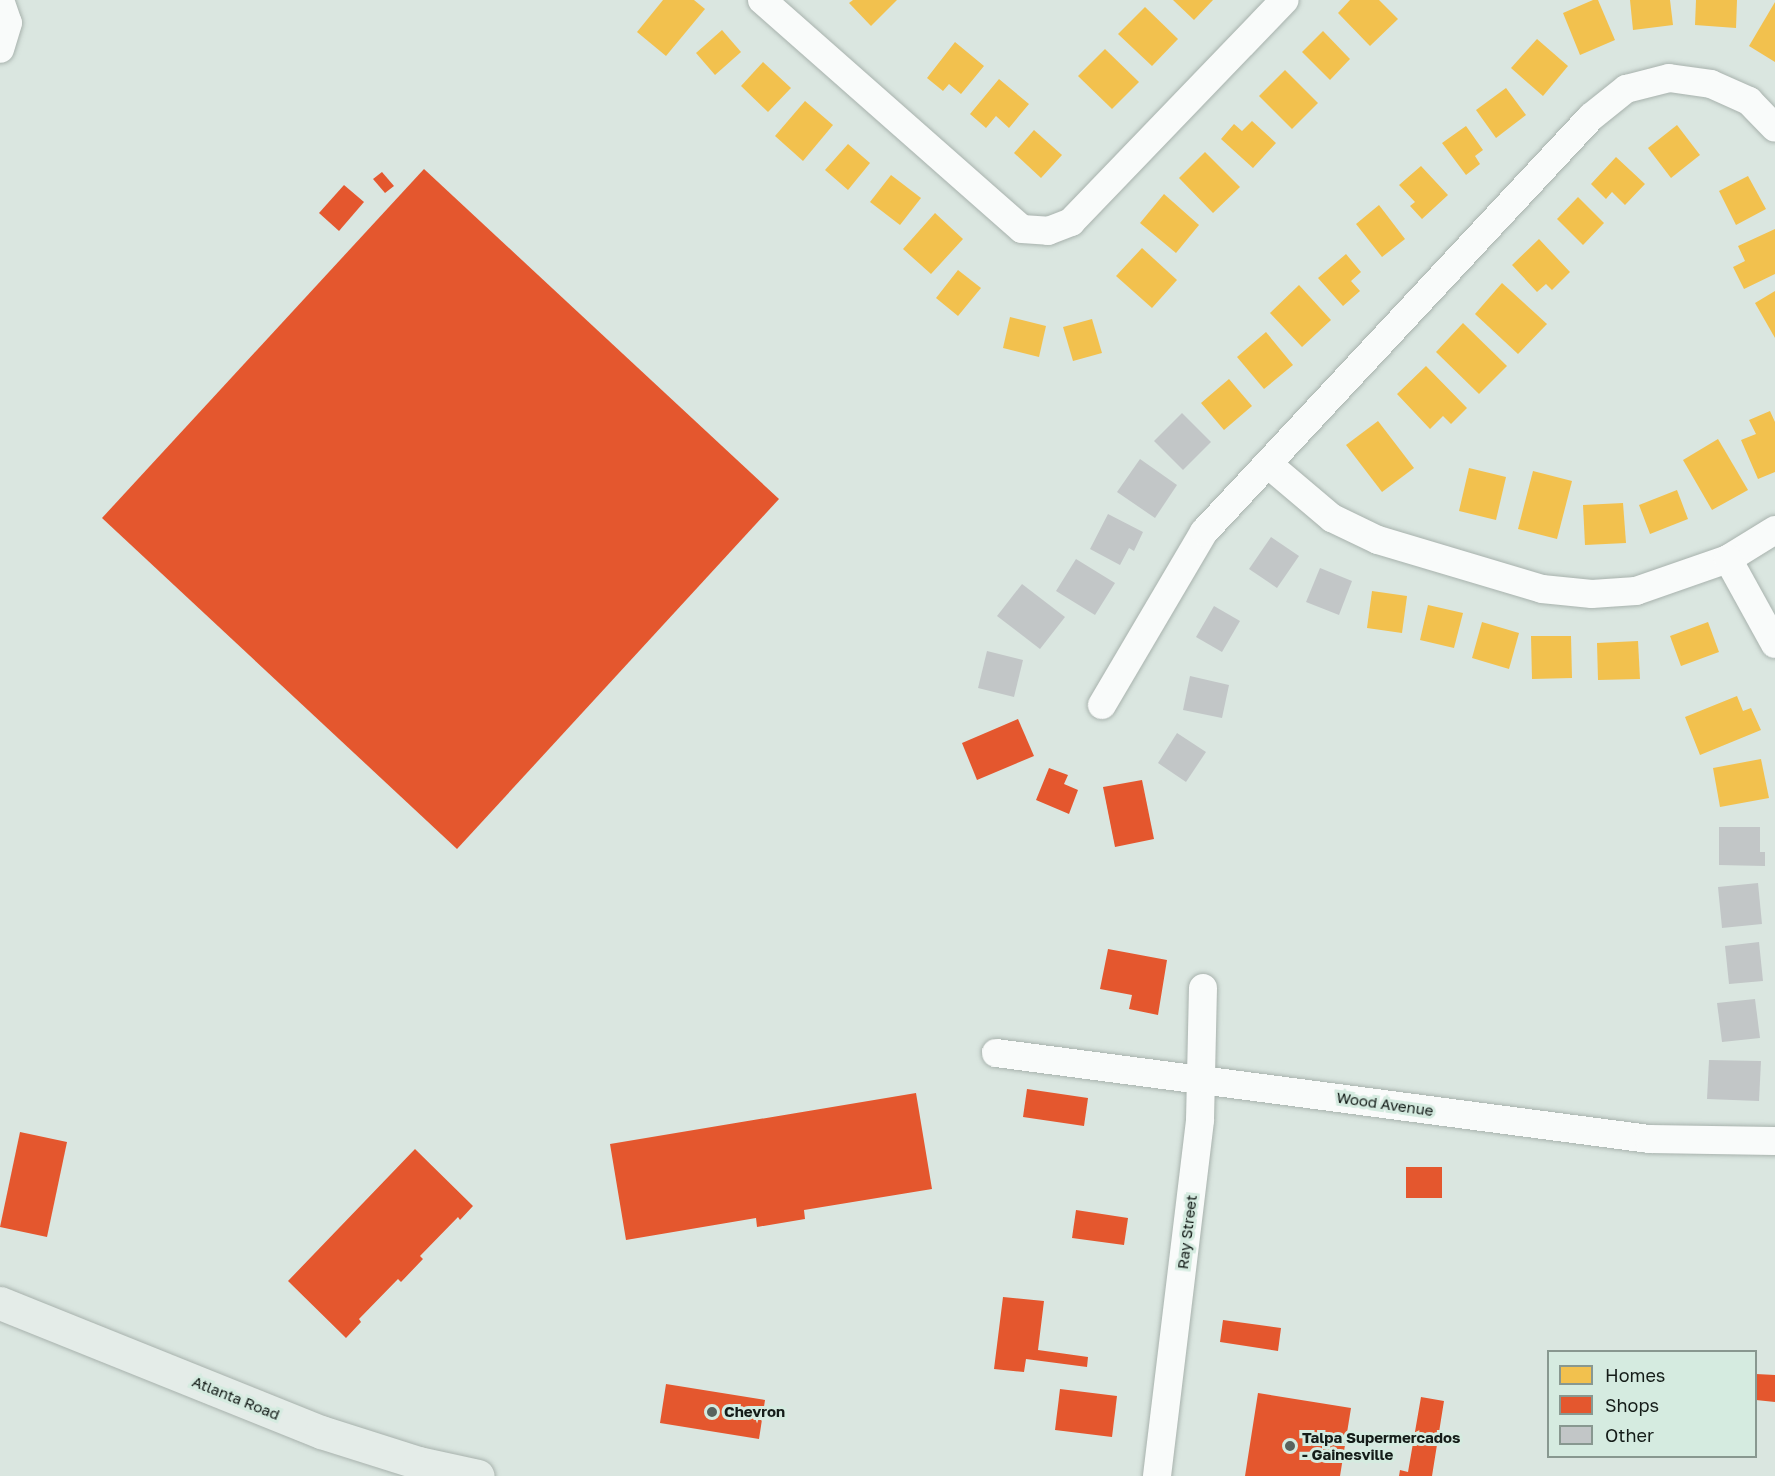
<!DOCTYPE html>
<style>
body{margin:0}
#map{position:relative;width:1775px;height:1476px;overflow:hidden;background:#dae6e0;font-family:"Golos Text",sans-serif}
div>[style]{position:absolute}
.homes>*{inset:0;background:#f2c14e}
.shops>*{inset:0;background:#e4572e}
.building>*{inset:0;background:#c2c6c7}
.roads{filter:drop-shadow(0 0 2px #a8b2ad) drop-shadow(0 0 2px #a8b2ad)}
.minor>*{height:28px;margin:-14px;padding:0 14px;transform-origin:14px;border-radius:14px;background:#f9fbfa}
.major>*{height:33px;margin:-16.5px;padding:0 16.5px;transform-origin:16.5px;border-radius:16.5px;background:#e4ece8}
.dots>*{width:16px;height:16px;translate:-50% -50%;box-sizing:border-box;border:3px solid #d5ebe0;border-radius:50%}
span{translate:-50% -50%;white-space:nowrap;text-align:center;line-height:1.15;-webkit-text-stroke:6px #d5ebe0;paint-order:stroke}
.street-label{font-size:15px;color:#141c18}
.poi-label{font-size:15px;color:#141c18;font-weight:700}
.left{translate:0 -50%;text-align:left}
.legend{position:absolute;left:1547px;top:1350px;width:210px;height:108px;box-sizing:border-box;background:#d5ebe0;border:2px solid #889890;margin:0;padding:8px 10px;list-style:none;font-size:18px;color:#141c18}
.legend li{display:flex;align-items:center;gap:12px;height:30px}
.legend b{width:30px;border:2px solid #889890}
</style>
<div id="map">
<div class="homes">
<i style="clip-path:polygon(663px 0,694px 0,705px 9px,666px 56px,637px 32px)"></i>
<i style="clip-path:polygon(853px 0,897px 0,871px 26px,849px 3px)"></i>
<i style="clip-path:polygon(1173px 0,1213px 0,1194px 20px)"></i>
<i style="clip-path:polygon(1350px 0,1379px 0,1398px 19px,1370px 46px,1338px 13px)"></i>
<i style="clip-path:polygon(1593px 0,1598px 0,1615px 40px,1580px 55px,1563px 13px)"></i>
<i style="clip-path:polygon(1630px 0,1670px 0,1673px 25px,1633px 30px)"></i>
<i style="clip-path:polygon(1696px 0,1737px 0,1736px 28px,1695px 25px)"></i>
<i style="clip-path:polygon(1775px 2px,1775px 62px,1749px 46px)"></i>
<i style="clip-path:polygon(1145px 7px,1178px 39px,1152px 66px,1118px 34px)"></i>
<i style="clip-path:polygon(722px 30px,741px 52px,715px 75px,696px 53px)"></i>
<i style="clip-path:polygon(1323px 31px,1350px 59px,1330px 80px,1302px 52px)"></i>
<i style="clip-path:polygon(1537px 39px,1568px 66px,1543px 96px,1511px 68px)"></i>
<i style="clip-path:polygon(955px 42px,984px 66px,961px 94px,949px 84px,943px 91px,927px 78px)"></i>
<i style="clip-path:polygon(1105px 49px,1139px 82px,1112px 109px,1078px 76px)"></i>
<i style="clip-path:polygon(763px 62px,791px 88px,768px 112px,741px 86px)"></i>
<i style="clip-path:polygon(1285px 70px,1318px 103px,1292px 129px,1259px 96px)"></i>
<i style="clip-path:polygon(999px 79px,1029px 104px,1009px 128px,996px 116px,986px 128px,970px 114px)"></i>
<i style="clip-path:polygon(1506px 88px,1526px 115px,1496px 138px,1476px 110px)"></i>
<i style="clip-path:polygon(805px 101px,833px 125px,803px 161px,775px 136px)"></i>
<i style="clip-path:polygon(1252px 121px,1276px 143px,1253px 168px,1221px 139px,1234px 124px,1242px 131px)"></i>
<i style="clip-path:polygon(1677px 125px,1700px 155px,1671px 178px,1648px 148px)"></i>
<i style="clip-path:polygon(1466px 126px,1483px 150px,1475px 156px,1480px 164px,1466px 175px,1442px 143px)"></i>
<i style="clip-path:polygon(1034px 130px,1062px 155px,1041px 178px,1014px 153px)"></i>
<i style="clip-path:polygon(848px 144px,870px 163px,848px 190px,825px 170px)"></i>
<i style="clip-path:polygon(1205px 152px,1240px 187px,1213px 213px,1179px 178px)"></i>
<i style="clip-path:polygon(1616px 157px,1645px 184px,1625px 205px,1612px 192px,1606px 199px,1591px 184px)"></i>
<i style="clip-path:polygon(1421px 166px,1448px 195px,1422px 219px,1410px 206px,1415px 202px,1399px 185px)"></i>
<i style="clip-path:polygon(891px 175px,921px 198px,900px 225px,870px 202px)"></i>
<i style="clip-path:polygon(1748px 176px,1766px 209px,1736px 225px,1719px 191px)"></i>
<i style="clip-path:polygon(1164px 194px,1199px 225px,1176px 253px,1140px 223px)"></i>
<i style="clip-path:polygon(1578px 197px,1604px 223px,1583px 245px,1557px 219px)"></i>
<i style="clip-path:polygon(1379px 205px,1405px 239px,1382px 257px,1356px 224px)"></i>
<i style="clip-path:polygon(935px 213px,963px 239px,931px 274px,903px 249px)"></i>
<i style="clip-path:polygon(1775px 229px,1775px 274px,1744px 289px,1733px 267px,1745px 261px,1738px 246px)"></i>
<i style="clip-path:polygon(1539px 239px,1570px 272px,1552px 290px,1546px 284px,1537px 292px,1512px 265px)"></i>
<i style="clip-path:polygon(1142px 248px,1177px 280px,1152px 308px,1116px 276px)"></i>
<i style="clip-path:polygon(1346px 254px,1361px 272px,1351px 281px,1360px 291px,1343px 306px,1318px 278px)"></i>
<i style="clip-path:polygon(958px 270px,981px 288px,958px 316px,936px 298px)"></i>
<i style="clip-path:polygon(1502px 283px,1547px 324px,1518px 354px,1475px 314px)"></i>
<i style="clip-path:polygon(1299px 285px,1331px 320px,1302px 347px,1270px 313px)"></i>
<i style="clip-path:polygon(1775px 291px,1775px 338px,1755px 303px)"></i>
<i style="clip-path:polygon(1010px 317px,1046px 326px,1039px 357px,1003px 348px)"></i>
<i style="clip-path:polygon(1092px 319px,1102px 353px,1073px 361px,1063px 327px)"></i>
<i style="clip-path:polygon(1463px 323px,1507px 366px,1479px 394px,1436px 352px)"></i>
<i style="clip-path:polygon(1266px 332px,1293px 365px,1264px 389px,1237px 357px)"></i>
<i style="clip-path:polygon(1426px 366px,1467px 408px,1451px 424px,1443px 416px,1430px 429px,1397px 394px)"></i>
<i style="clip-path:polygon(1229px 379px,1252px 406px,1224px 430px,1201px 403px)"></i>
<i style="clip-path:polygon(1770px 411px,1775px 422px,1775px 472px,1758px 479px,1741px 440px,1756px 434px,1749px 420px)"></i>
<i style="clip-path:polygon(1378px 421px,1414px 468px,1382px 492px,1346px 445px)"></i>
<i style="clip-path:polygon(1718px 439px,1748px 490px,1712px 510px,1683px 460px)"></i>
<i style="clip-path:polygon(1469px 468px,1506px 477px,1496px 520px,1459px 511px)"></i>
<i style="clip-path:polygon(1533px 471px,1572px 481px,1557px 539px,1518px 529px)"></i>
<i style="clip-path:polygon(1677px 490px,1688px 519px,1650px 534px,1639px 505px)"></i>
<i style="clip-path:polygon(1623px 503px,1626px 543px,1585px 545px,1583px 505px)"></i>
<i style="clip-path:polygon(1372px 591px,1407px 596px,1402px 633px,1367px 628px)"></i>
<i style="clip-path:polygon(1428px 605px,1463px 613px,1454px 648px,1420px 640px)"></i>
<i style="clip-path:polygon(1482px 622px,1519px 633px,1509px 669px,1472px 658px)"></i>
<i style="clip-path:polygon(1708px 622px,1719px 652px,1681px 666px,1670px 636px)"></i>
<i style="clip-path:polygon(1531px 636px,1571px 636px,1572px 678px,1532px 679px)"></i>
<i style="clip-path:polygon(1638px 641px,1640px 679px,1598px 680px,1597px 643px)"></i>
<i style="clip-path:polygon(1737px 696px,1743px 711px,1751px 708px,1761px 730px,1700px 755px,1685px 717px)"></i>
<i style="clip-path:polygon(1761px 759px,1769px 798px,1720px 807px,1713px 768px)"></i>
</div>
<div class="shops">
<i style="clip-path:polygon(424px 169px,779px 499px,457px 849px,102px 518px)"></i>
<i style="clip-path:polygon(382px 172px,394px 186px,385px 193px,373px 179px)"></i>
<i style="clip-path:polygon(344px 185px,364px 202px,339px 231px,319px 213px)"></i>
<i style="clip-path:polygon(1018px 719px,1034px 756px,977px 780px,962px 743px)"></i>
<i style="clip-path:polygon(1049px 768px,1068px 775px,1064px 784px,1078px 790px,1069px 814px,1036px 800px)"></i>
<i style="clip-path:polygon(1142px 780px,1154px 839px,1115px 847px,1103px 787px)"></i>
<i style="clip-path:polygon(1108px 949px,1167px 960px,1158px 1015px,1129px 1009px,1132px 995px,1100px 989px)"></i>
<i style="clip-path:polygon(1027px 1089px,1088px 1098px,1084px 1126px,1023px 1117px)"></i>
<i style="clip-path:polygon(916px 1093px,932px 1189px,804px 1210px,805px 1219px,757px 1227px,756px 1218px,626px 1240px,610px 1144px)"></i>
<i style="clip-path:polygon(20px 1132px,67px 1142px,47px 1237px,0 1227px)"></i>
<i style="clip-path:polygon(415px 1149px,473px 1206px,460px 1220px,458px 1217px,420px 1256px,423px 1259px,401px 1282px,398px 1279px,359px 1319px,361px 1322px,346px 1338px,288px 1281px)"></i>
<i style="clip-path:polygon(1406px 1167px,1442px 1167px,1442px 1198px,1406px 1198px)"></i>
<i style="clip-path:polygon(1076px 1210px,1128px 1218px,1124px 1245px,1072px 1238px)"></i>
<i style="clip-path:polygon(1003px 1297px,1044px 1301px,1038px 1350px,1088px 1357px,1087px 1367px,1026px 1359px,1024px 1372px,994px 1369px)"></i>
<i style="clip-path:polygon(1223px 1320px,1281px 1328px,1278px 1351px,1220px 1342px)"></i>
<i style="clip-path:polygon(1756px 1374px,1775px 1375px,1775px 1402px,1756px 1400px)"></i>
<i style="clip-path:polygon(666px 1384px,765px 1400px,759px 1439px,660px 1423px)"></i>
<i style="clip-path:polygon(1060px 1389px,1117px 1396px,1112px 1437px,1055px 1430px)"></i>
<i style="clip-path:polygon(1258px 1393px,1351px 1408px,1340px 1476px,1245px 1476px)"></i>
<i style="clip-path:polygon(1421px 1397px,1444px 1401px,1432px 1476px,1399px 1476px,1400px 1470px,1408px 1472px)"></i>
</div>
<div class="building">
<i style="clip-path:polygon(1182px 413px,1211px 442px,1183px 470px,1154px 441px)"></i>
<i style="clip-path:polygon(1140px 459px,1177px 485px,1155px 518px,1117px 492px)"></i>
<i style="clip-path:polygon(1108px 514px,1143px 532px,1134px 551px,1129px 548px,1120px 565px,1090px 549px)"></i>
<i style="clip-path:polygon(1271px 537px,1299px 556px,1277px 588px,1249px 569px)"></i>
<i style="clip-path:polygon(1076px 559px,1115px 583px,1095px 615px,1056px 591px)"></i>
<i style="clip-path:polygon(1320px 568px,1352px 581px,1339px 615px,1306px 602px)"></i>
<i style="clip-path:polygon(1022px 584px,1065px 617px,1040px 649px,997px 616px)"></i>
<i style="clip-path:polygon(1214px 606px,1240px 621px,1222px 652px,1196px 637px)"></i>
<i style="clip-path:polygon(987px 651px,1023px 660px,1014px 697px,978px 688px)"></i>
<i style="clip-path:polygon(1190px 676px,1229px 685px,1222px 718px,1183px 710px)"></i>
<i style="clip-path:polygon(1177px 733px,1206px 752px,1186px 782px,1158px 763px)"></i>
<i style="clip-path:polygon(1719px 827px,1760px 827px,1760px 852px,1765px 852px,1765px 866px,1719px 865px)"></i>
<i style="clip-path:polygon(1758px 883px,1762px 924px,1722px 928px,1718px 887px)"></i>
<i style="clip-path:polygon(1759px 942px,1763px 981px,1729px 984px,1725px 946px)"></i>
<i style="clip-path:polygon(1755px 999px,1760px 1038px,1722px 1042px,1717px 1003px)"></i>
<i style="clip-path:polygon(1709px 1060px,1761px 1061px,1759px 1101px,1707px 1099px)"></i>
</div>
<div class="roads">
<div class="minor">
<i style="left:0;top:0;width:24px;rotate:71deg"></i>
<i style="left:8px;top:23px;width:27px;rotate:107deg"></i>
<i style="left:762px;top:0;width:346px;rotate:41.4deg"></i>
<i style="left:1022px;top:229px;width:26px;rotate:4deg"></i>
<i style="left:1048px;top:231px;width:25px;rotate:-21deg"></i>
<i style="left:1071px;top:222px;width:308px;rotate:-46.1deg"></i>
<i style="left:1268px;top:464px;width:84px;rotate:40.2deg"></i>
<i style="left:1332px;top:518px;width:51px;rotate:25.6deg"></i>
<i style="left:1378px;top:540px;width:171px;rotate:16.6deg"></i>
<i style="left:1542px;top:589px;width:50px;rotate:5.7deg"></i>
<i style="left:1592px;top:594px;width:44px;rotate:-3.9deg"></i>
<i style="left:1636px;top:591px;width:97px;rotate:-19.2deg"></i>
<i style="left:1728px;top:559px;width:55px;rotate:-31.7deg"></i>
<i style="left:1728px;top:559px;width:97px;rotate:61.1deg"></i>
<i style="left:1102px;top:705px;width:201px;rotate:-59.5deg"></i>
<i style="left:1204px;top:532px;width:567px;rotate:-47deg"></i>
<i style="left:1591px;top:117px;width:45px;rotate:-38.7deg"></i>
<i style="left:1626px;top:89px;width:44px;rotate:-14.3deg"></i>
<i style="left:1669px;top:78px;width:42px;rotate:8.1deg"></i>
<i style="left:1711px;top:84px;width:42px;rotate:24.1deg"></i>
<i style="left:1749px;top:101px;width:37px;rotate:46deg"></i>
<i style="left:996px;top:1053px;width:659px;rotate:7.5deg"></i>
<i style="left:1649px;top:1139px;width:126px;rotate:0.9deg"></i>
<i style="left:1157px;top:1476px;width:359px;rotate:-83.1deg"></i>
<i style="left:1200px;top:1120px;width:132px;rotate:-88.7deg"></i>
</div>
<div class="major">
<i style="left:0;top:1303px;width:346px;rotate:21.9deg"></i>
<i style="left:321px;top:1432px;width:103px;rotate:17.6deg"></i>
<i style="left:419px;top:1463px;width:60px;rotate:12.4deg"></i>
</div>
</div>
<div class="dots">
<i style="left:712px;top:1412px;background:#59635e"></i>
<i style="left:1290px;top:1446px;background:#59635e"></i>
</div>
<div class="street-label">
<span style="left:1385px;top:1104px;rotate:8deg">Wood Avenue</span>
<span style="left:1187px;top:1232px;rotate:-83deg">Ray Street</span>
<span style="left:236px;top:1398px;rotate:22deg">Atlanta Road</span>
</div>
<div class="poi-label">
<span class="left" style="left:724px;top:1412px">Chevron</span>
<span class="left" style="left:1302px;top:1446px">Talpa Supermercados<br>- Gainesville</span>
</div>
<ul class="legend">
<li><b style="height:16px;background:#f2c14e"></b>Homes</li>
<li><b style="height:16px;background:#e4572e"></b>Shops</li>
<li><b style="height:16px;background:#c2c6c7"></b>Other</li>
</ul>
</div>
